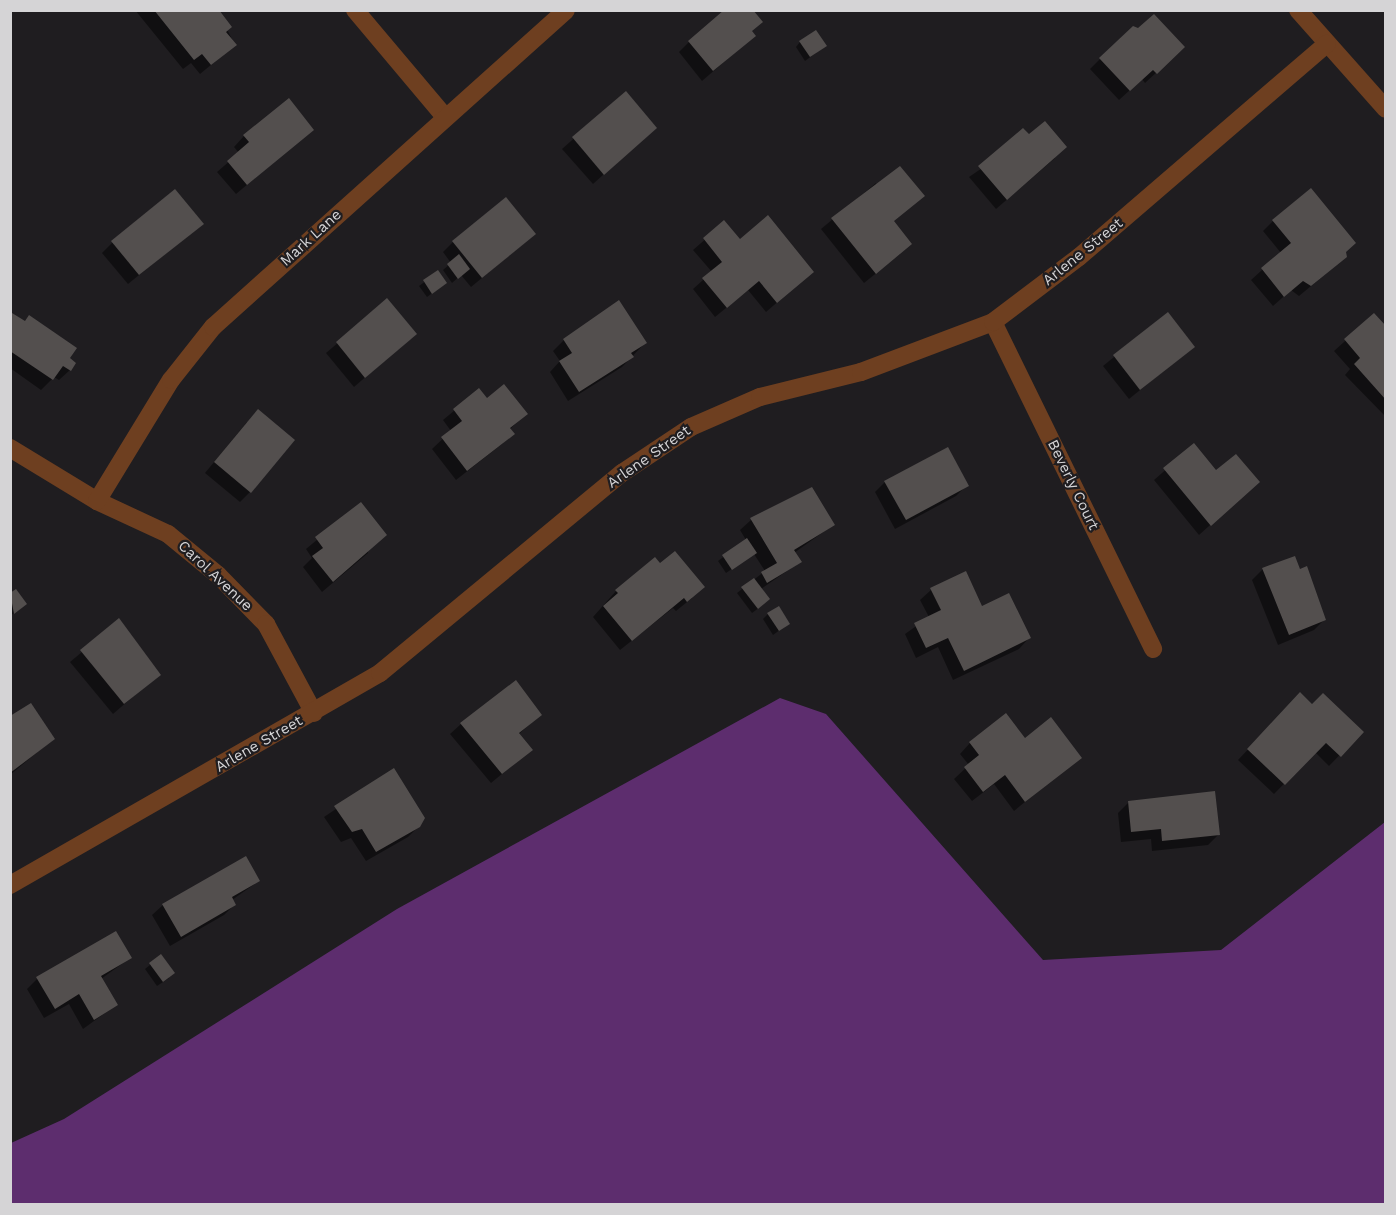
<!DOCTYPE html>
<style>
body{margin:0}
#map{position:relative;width:1396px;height:1215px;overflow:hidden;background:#1f1d20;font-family:"Work Sans",sans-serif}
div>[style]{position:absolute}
.forest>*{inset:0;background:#5d2d6e}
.shadow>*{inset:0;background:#0007}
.building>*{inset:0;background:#534f4e}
.minor>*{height:18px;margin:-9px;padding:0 9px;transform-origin:9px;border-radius:9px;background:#6e3f20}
span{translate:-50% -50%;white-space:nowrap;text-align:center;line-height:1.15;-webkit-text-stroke:4.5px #1f1d20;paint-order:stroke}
.street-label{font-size:15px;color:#d5d4d6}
.frame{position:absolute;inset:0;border:12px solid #d5d4d6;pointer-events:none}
</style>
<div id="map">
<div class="forest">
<i style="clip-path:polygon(780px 698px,826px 714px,1043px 960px,1221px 950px,1385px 822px,1385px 1204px,11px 1204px,11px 1143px,64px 1119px,397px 909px)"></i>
</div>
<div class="shadow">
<i style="clip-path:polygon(135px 10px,217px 10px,235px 45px,200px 74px,191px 63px,183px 69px)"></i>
<i style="clip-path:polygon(751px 32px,754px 36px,702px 81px,679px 52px,689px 42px)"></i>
<i style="clip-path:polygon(800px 42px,825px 46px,805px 61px,796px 47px)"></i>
<i style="clip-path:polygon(1173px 57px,1145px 83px,1142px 79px,1119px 100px,1090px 69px,1100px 59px)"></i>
<i style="clip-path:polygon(625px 93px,655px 128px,593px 184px,562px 149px)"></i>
<i style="clip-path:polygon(312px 130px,236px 194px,217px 172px,239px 153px,234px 147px,244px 136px)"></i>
<i style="clip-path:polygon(1029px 136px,1055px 158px,996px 209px,969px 177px)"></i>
<i style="clip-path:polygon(876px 183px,893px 222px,900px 254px,864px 283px,821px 229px)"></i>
<i style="clip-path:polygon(1273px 221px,1344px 253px,1334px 267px,1299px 296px,1291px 290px,1273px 306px,1251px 280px,1281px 253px,1263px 231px)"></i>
<i style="clip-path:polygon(724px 223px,739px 241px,812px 272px,766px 312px,748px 290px,715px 317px,693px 289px,712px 272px,693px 250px)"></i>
<i style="clip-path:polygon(202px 224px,128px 284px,102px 253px,112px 243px)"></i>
<i style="clip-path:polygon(453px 242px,523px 244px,471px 287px,461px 275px,452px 283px,443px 270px,451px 263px,443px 252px)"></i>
<i style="clip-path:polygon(438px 272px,446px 283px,427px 297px,419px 286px)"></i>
<i style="clip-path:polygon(387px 301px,415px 334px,354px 387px,326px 353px)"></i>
<i style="clip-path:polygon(1167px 314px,1193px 347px,1129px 399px,1103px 366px)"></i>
<i style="clip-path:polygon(12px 315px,68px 358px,70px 370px,59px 380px,54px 377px,41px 390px,10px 368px)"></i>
<i style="clip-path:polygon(1374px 315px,1386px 329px,1386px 417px,1345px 375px,1350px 369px,1334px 351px)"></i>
<i style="clip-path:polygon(564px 340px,645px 343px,622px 367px,568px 401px,550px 372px,560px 361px,553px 351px)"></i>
<i style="clip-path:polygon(479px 390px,487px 400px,526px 414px,509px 430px,513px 434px,502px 444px,456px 480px,432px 449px,451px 431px,443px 420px)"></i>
<i style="clip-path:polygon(247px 422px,250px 492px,240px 502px,205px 473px)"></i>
<i style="clip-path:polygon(1194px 445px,1216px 472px,1247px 492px,1199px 535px,1154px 480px)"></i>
<i style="clip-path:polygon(885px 482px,967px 485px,956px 496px,895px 529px,875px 492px)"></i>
<i style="clip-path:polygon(811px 489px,833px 525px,794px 553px,800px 562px,761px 589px,764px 604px,752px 613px,737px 593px,765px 571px,754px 554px,726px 573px,718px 561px,746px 540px,740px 530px,751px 520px)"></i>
<i style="clip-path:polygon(360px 504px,368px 553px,322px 592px,303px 567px,312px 558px,306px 549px)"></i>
<i style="clip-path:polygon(1294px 558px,1325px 619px,1314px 630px,1278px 645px,1252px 580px,1263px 569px)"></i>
<i style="clip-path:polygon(965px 573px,982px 608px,1029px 638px,1019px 649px,953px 680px,938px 647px,916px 658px,905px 634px,929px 617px,920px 600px,931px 590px)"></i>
<i style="clip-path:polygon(616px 591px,692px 598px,676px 611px,673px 608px,620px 650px,593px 617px)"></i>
<i style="clip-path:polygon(10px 595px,21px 608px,10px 616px)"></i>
<i style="clip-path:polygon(768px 614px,788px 624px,773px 635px,763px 619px)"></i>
<i style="clip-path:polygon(119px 621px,159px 674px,113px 714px,70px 662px)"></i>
<i style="clip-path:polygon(1290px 705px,1312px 706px,1362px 732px,1329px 766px,1315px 752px,1274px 794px,1238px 760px)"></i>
<i style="clip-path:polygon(540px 715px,519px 734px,531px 750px,491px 783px,450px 734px,461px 724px)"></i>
<i style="clip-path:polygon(10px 718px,53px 739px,10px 775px)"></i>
<i style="clip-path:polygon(1024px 740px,1080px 757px,1014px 811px,994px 784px,972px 801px,954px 779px,969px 765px,960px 754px,970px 743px)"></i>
<i style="clip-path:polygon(394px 770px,419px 826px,408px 837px,366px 861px,351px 838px,341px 842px,324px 817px)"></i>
<i style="clip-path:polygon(1129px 802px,1219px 834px,1208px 845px,1152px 851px,1151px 839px,1121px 842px,1118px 813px)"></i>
<i style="clip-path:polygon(259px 881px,232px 900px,234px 905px,224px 915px,170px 946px,152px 915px,163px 905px)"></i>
<i style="clip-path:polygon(161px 956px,169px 978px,157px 986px,145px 969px)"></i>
<i style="clip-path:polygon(130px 958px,101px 979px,116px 1005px,83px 1029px,69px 1004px,44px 1018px,27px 989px,37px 979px)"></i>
</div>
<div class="building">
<i style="clip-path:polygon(154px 10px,219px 10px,232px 27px,226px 32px,237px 45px,211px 65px,202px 54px,194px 60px)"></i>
<i style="clip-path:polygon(724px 10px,753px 10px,763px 22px,752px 31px,756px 36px,713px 71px,688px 41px)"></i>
<i style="clip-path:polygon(1154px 14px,1185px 47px,1157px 74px,1153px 70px,1130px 91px,1099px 58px,1133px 26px,1138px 28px)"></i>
<i style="clip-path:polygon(816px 30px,827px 46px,810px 57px,799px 41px)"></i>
<i style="clip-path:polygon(626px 91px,657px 128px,604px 175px,572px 137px)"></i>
<i style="clip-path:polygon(289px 98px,314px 130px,247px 185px,227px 161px,249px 142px,243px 135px)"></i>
<i style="clip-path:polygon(1045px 121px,1067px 147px,1007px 200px,978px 166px,1023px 128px,1029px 134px)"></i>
<i style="clip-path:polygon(900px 166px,925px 196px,894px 221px,912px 244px,876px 274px,831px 218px)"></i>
<i style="clip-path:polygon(1311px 188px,1356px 243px,1346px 252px,1347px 257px,1311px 286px,1303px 281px,1284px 297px,1261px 268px,1291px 243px,1272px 220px)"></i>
<i style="clip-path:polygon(175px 189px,204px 224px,139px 275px,111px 241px)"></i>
<i style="clip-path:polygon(506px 197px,536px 234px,482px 278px,452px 241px)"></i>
<i style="clip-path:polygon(768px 215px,814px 272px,777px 303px,759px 281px,727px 308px,702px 278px,722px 262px,703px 238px,724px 220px,740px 239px)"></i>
<i style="clip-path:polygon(459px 254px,470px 269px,458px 279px,447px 264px)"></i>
<i style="clip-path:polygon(438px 270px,447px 283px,432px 294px,423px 280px)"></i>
<i style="clip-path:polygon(387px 298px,417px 334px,365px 378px,336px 342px)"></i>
<i style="clip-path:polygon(619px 300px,647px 343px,631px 353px,634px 357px,579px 392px,559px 361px,572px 353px,563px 339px)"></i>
<i style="clip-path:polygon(1168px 312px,1195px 347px,1140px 390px,1113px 355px)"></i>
<i style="clip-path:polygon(12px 313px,25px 321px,29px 315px,77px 348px,70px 358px,76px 363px,71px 371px,63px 366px,53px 380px,10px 351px)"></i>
<i style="clip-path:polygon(1374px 313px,1386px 326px,1386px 400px,1354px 364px,1360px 358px,1344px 339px)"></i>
<i style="clip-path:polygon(504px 384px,528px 414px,510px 428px,515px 434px,467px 471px,441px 437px,462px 421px,453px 409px,479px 388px,487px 398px)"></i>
<i style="clip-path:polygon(258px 409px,295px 440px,251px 493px,214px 462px)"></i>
<i style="clip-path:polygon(1194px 443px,1216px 470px,1236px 454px,1260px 482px,1211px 526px,1163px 468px)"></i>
<i style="clip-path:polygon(948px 447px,969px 486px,906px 520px,884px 481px)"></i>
<i style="clip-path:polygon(812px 487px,835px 525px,794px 550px,802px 562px,767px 583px,761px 572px,777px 563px,750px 518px)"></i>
<i style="clip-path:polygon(361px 502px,387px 535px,333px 582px,312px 556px,323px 548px,315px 537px)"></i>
<i style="clip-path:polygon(747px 538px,757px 553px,732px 570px,722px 555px)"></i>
<i style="clip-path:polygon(675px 551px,705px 587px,687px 602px,684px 598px,632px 641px,603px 606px,618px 593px,615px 590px,655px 557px,660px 563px)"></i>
<i style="clip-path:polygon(1295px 556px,1300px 569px,1307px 566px,1326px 620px,1289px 635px,1262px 568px)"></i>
<i style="clip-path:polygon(966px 571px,982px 606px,1009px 593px,1031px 638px,964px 671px,948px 638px,926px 648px,914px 623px,941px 610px,930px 588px)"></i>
<i style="clip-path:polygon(754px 578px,770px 599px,758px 609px,741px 587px)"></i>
<i style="clip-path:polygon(16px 589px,27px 604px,14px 614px,10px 593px)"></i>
<i style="clip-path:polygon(779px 606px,790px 624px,779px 631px,767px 613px)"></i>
<i style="clip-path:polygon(119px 618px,161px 675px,124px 704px,80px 650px)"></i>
<i style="clip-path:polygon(516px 680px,542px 715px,519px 733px,533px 750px,502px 774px,460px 723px)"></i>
<i style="clip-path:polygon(1300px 692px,1312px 704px,1323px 693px,1364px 732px,1341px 757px,1326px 743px,1285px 785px,1247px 749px)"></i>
<i style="clip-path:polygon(31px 703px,55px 739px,10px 773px,10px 716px)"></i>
<i style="clip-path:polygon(1006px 713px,1025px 738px,1051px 717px,1082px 758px,1025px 802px,1005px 775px,983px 792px,964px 767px,979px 755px,969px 742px)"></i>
<i style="clip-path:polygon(394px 768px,425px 818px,420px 827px,376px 852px,362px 829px,352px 832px,334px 806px)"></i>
<i style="clip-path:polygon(1215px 791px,1220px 835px,1162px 841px,1161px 829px,1131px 832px,1128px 801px)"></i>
<i style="clip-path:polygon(246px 856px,260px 881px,232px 897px,236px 905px,181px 937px,162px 904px)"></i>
<i style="clip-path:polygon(116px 931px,132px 958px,101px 976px,118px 1005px,94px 1020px,79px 994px,55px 1009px,36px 977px)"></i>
<i style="clip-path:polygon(161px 954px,175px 973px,163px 982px,149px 963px)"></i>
</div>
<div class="minor">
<i style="left:355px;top:10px;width:140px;rotate:49.9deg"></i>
<i style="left:1298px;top:10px;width:132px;rotate:48.4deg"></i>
<i style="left:993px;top:322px;width:364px;rotate:63.9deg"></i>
<i style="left:10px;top:448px;width:102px;rotate:31.3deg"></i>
<i style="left:97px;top:501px;width:78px;rotate:24.9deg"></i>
<i style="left:168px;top:534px;width:65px;rotate:39.4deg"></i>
<i style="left:218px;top:575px;width:69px;rotate:45.6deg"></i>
<i style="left:266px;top:624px;width:101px;rotate:61.7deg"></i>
<i style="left:97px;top:501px;width:142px;rotate:-58.6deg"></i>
<i style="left:171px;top:380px;width:68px;rotate:-51.6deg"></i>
<i style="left:213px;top:327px;width:474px;rotate:-41.9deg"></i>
<i style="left:10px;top:885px;width:426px;rotate:-29.8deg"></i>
<i style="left:380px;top:673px;width:314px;rotate:-39.6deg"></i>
<i style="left:622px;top:473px;width:83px;rotate:-33.7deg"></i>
<i style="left:691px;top:427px;width:75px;rotate:-23.5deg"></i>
<i style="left:760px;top:397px;width:104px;rotate:-13.9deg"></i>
<i style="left:861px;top:372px;width:141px;rotate:-20.7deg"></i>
<i style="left:993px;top:322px;width:108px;rotate:-37.1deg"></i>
<i style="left:1079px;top:257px;width:327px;rotate:-40.7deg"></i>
</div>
<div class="street-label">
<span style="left:311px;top:238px;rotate:-42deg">Mark Lane</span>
<span style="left:1083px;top:252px;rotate:-39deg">Arlene Street</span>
<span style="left:649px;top:457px;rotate:-35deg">Arlene Street</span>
<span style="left:1073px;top:485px;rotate:64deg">Beverly Court</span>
<span style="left:215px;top:576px;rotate:43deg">Carol Avenue</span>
<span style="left:259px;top:744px;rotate:-30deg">Arlene Street</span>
</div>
<div class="frame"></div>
</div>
